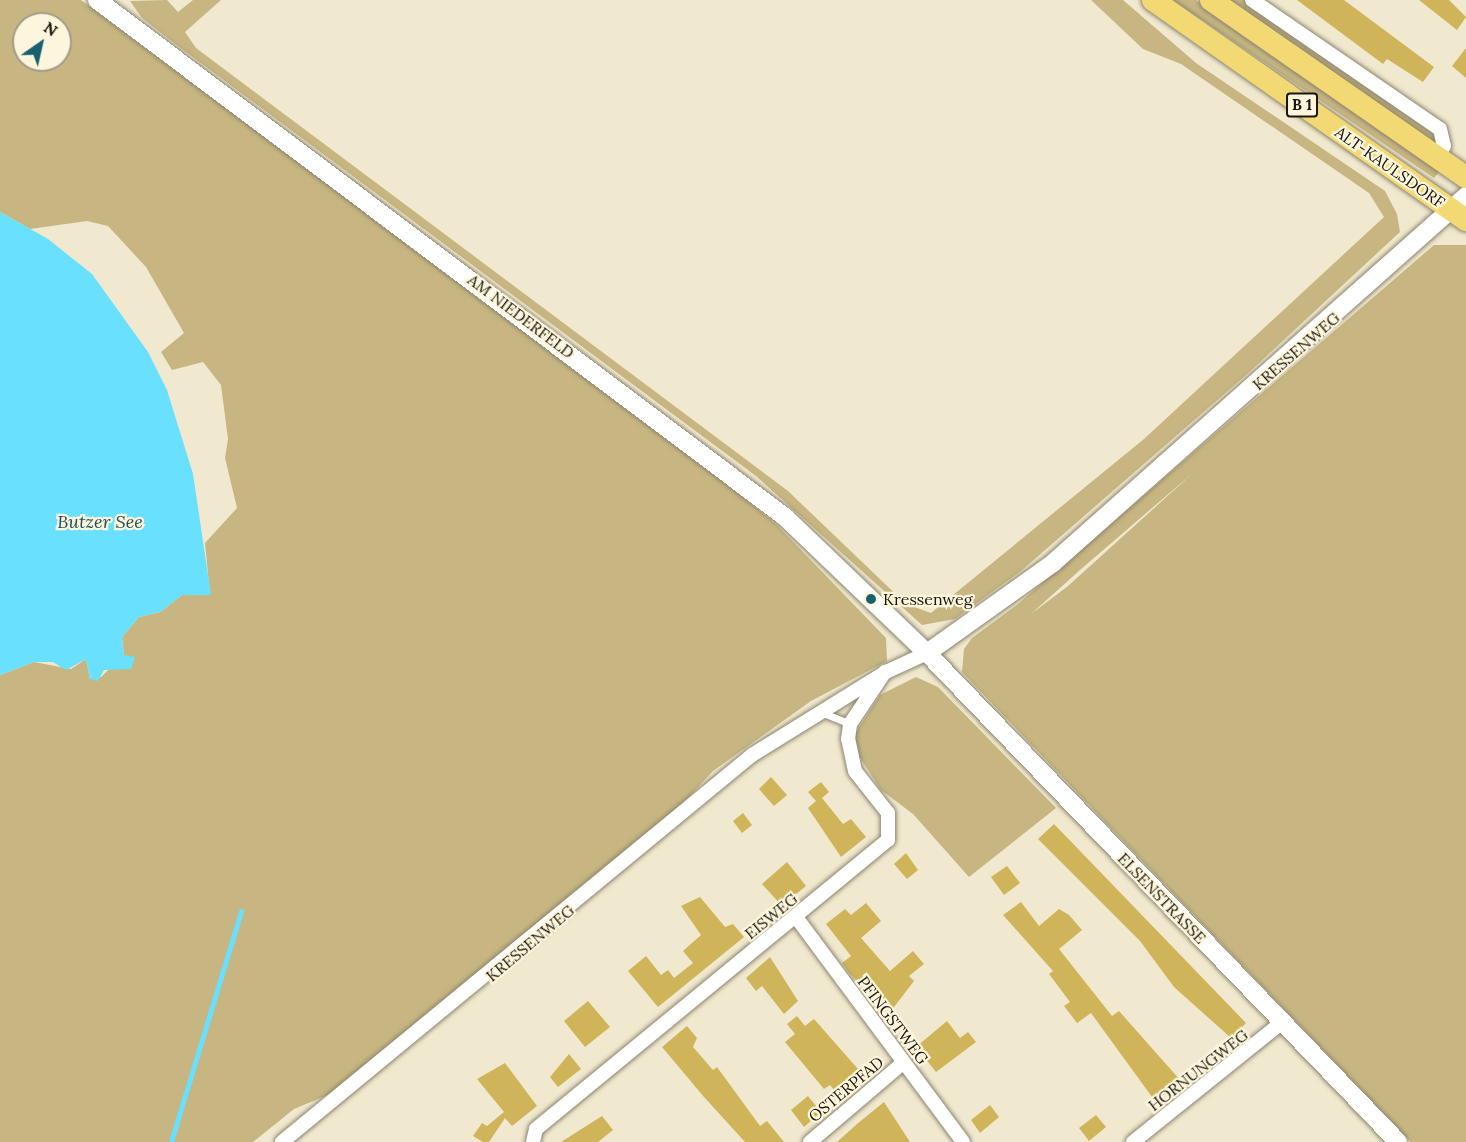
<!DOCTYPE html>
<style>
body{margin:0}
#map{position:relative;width:1466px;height:1142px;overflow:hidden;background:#f1e9cf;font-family:Lora,serif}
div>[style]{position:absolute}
.green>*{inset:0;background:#c7b681}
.water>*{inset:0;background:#68e0fe}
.stream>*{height:4.5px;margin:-2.25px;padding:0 2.25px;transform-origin:2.25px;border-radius:2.25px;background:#68e0fe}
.building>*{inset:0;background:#cfb459}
.roads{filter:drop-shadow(0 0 2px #8b846d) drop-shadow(0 0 2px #8b846d)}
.service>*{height:7px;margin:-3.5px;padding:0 3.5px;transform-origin:3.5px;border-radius:3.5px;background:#fff}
.minor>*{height:14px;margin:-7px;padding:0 7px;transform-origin:7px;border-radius:7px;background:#fff}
.tertiary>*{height:18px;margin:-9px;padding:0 9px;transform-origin:9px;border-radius:9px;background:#fff}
.primary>*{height:22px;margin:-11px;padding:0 11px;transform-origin:11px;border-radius:11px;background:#f2d973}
.dots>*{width:16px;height:16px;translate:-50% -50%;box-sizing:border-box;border:3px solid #fef6dc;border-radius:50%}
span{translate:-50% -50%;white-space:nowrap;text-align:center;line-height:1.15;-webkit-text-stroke:4.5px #fef6dc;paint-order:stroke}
.shield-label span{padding:2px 4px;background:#fef6dc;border:2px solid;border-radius:4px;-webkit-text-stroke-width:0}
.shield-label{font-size:15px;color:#18160d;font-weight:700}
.street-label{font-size:16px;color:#18160d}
.poi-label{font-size:16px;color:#18160d}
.left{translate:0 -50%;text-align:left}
.water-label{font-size:18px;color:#1c505c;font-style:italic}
.north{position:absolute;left:12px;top:12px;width:60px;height:60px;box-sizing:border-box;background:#fef6dc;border:2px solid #a29c89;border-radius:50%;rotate:34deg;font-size:16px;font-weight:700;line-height:24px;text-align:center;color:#18160d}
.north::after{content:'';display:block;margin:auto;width:21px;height:27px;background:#196071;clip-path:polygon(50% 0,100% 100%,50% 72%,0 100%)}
</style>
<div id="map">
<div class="green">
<i style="clip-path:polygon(evenodd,0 0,81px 0,689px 454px,776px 524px,886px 638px,887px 661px,811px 701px,713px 771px,670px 817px,335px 1092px,294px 1109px,253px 1142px,0 1142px,0 675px,34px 662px,71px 669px,86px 659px,90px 679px,101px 677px,124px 655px,122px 637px,139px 617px,160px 612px,182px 595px,210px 595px,205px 543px,237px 508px,225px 458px,228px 439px,221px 385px,203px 362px,172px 370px,161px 352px,184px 333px,146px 267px,108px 226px,87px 221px,30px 229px,0 212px,0 0,24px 24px,60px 24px,60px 60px,24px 60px,24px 24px)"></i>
<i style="clip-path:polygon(167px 0,178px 12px,193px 0,221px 0,185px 32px,196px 48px,788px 491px,906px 604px,931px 613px,1144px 439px,1384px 217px,1369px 193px,1181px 64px,1143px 49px,1091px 0,1123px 0,1196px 63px,1385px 191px,1397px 214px,1400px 232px,1246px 375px,1021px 571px,955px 619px,922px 625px,756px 476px,174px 43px,142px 18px,130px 1px)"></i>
<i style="clip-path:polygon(1173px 0,1196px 0,1441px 170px,1434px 178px)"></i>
<i style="clip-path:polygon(1229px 0,1244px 0,1434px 131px,1439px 141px,1434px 144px)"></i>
<i style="clip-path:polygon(evenodd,1434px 245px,1466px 245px,1466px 1142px,1411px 1142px,962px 672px,964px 649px,972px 638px,1018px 604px,1434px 245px,1194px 472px,1068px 586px,1031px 614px,1080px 570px,1194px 472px)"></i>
<i style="clip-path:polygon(916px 677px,938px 687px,1056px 808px,969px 877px,913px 814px,881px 790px,855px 750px,856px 732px,880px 695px)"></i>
</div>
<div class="water">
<i style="clip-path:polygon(0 212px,48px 239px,92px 274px,148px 352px,167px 390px,193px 474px,211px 595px,182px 595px,160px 612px,139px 617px,122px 637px,124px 655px,135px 657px,131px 669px,104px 670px,98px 681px,90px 679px,86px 659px,66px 670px,53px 662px,34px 662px,0 675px)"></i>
</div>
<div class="stream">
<i style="left:171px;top:1142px;width:241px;rotate:-73.1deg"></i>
</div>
<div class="building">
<i style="clip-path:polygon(1297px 0,1344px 0,1434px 67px,1423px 82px,1387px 59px,1383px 64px)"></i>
<i style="clip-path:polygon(1419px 0,1449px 0,1466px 17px,1457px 30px)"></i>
<i style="clip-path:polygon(1466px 48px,1466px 78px,1452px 66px)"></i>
<i style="clip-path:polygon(771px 777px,787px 795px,774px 806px,759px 789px)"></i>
<i style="clip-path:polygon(821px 782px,829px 792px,822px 798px,843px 824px,851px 819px,866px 837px,841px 857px,808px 808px,816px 801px,808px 792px)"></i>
<i style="clip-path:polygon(743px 813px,752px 825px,742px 833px,733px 821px)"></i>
<i style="clip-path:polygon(1054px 824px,1246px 1023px,1231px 1038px,1174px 987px,1140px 941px,1038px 839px)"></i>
<i style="clip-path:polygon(906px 853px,918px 870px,907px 879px,894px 864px)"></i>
<i style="clip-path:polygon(787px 862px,806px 886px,782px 906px,762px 884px)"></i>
<i style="clip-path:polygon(1007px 866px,1020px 883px,1004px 895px,991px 877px)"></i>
<i style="clip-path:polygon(700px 897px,725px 927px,733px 924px,744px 937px,658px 1007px,628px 971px,646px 956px,661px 975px,668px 970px,674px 978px,693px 963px,683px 951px,701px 935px,681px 906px)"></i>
<i style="clip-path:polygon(1021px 902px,1039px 926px,1059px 909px,1069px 915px,1082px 930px,1059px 949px,1112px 1016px,1119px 1011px,1181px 1081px,1155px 1101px,1091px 1013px,1077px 1023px,1064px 1006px,1070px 1002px,1049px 974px,1053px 971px,1003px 915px)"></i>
<i style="clip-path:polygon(866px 903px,881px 921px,861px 938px,890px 971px,913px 951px,924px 964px,909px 976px,914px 981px,891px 1011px,866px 980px,861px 985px,849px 973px,842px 963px,851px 956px,826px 924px,845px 909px,851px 915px)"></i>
<i style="clip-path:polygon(770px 957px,798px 1001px,784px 1014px,762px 986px,756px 991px,746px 978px)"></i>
<i style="clip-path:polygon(588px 1001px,610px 1027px,585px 1047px,564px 1021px)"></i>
<i style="clip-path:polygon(797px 1016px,805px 1026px,814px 1019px,865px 1077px,840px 1097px,830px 1085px,824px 1089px,785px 1042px,795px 1034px,787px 1024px)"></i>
<i style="clip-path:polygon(947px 1021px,960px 1038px,968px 1032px,976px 1042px,936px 1072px,916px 1047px)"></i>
<i style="clip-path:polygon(687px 1026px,697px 1038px,693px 1047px,713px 1070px,717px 1067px,760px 1126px,767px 1121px,784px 1142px,745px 1142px,704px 1097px,662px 1047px)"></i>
<i style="clip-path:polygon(569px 1054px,581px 1069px,558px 1087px,550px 1077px)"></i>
<i style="clip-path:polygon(505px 1063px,537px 1106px,512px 1126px,505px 1118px,489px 1142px,483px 1142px,473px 1136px,482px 1123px,487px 1126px,504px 1112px,477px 1079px)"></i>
<i style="clip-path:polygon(808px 1096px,821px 1112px,804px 1127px,791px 1110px)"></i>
<i style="clip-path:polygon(884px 1102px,910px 1142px,837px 1142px,857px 1124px)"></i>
<i style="clip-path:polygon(990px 1105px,999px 1117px,980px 1133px,971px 1120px)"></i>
<i style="clip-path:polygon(1096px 1115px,1106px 1127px,1089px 1141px,1079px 1128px)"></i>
<i style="clip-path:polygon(602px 1116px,613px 1130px,598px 1142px,561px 1142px)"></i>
</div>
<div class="roads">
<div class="service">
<i style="left:821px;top:712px;width:31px;rotate:22deg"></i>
</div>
<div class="minor">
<i style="left:1252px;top:0;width:228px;rotate:34.5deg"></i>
<i style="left:1440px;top:129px;width:17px;rotate:77deg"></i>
<i style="left:1444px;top:146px;width:13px;rotate:122deg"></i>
<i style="left:796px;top:917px;width:280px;rotate:53.4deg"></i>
<i style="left:282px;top:1142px;width:609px;rotate:-39.47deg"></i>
<i style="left:752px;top:755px;width:158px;rotate:-31.8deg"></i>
<i style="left:886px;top:672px;width:45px;rotate:-24.9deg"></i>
<i style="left:533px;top:1142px;width:13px;rotate:-77deg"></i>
<i style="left:536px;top:1129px;width:455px;rotate:-39.4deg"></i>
<i style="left:888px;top:840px;width:27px;rotate:-90deg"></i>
<i style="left:888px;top:813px;width:53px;rotate:-128.2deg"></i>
<i style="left:855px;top:771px;width:33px;rotate:-102deg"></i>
<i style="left:848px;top:739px;width:15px;rotate:-82deg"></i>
<i style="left:850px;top:724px;width:63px;rotate:-56.1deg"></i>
<i style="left:810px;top:1142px;width:123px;rotate:-40.4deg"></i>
<i style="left:1133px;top:1142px;width:191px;rotate:-38.8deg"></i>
</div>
<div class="tertiary">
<i style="left:97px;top:0;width:861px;rotate:36.92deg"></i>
<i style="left:785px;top:517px;width:197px;rotate:43.8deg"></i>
<i style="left:927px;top:653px;width:679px;rotate:46.07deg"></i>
<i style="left:927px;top:653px;width:155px;rotate:-35.5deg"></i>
<i style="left:1053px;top:563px;width:553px;rotate:-41.62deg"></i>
</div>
<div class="primary">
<i style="left:1153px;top:0;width:383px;rotate:35.1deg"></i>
<i style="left:1211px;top:0;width:310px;rotate:34.8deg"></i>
</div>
</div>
<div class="dots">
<i style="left:871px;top:599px;background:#196071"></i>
</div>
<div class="shield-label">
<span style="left:1302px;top:105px">B 1</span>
</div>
<div class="street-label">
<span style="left:1390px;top:167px;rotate:35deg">ALT-KAULSDORF</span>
<span style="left:521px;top:316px;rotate:37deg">AM NIEDERFELD</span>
<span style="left:1296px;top:351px;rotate:-41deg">KRESSENWEG</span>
<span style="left:1162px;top:898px;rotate:46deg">ELSENSTRASSE</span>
<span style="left:771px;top:916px;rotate:-39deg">EISWEG</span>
<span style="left:530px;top:943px;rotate:-40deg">KRESSENWEG</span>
<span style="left:893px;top:1020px;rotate:53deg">PFINGSTWEG</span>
<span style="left:1198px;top:1070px;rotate:-38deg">HORNUNGWEG</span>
<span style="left:846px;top:1089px;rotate:-40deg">OSTERPFAD</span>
</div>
<div class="poi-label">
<span class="left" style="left:883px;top:599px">Kressenweg</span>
</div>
<div class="water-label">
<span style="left:100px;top:522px">Butzer See</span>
</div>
<div class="north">N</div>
</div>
